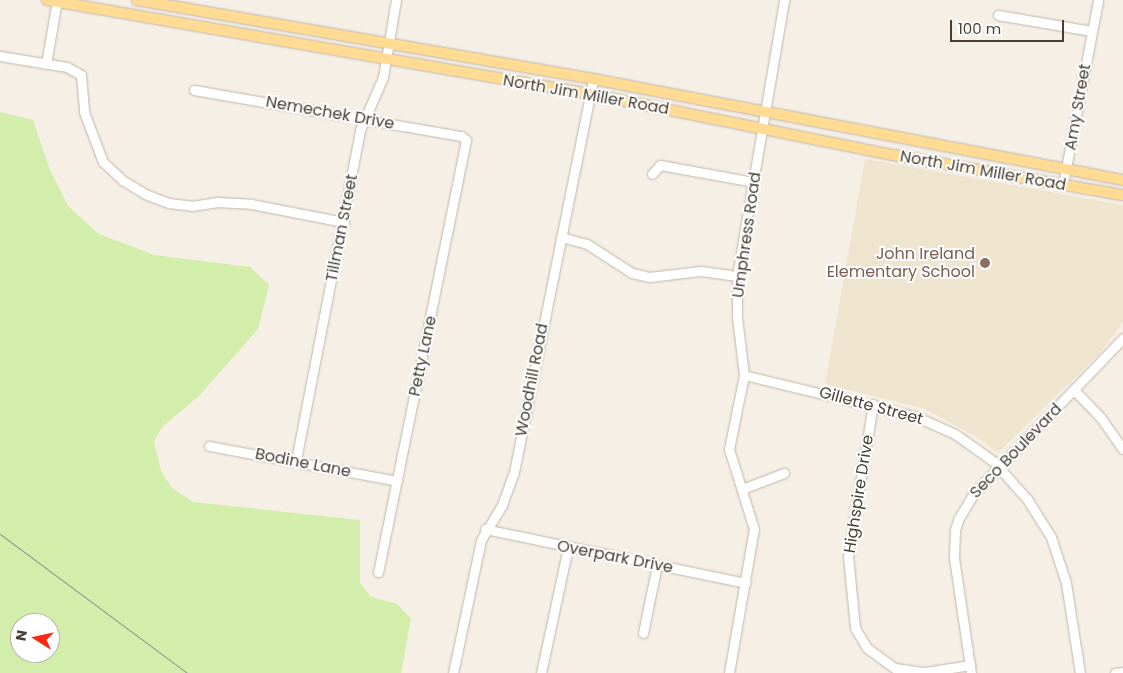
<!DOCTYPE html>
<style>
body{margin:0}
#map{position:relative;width:1123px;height:673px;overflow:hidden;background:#f5efe6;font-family:Poppins,sans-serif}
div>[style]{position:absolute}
.education>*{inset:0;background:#efe4ce}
.green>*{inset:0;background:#d3edaa}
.roads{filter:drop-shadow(0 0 1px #c1b7a7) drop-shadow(0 0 1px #c1b7a7)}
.minor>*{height:9px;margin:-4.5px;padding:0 4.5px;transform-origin:4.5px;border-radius:4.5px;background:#fff}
.major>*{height:10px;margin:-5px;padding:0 5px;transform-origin:5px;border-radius:5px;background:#ffdb94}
.tram>*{height:1px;margin:-0.5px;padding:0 0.5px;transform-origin:0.5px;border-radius:0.5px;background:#969696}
.dots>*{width:14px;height:14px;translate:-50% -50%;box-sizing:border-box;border:2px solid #fff;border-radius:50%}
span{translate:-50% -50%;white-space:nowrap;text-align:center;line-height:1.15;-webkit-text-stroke:4px #fff;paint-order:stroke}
.street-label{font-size:16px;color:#483f34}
.education-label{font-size:16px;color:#785e54}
.right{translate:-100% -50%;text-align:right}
.north{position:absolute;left:10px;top:613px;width:50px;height:50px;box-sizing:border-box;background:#fff;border:1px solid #b6b2ae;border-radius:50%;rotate:280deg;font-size:14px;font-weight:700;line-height:20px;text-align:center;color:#483f34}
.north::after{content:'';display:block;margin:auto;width:18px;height:22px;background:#ff2912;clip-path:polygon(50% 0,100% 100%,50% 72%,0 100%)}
.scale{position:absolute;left:950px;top:20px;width:114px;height:22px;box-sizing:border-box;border:2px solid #483f34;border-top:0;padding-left:6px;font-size:15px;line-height:18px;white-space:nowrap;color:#483f34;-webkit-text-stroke:4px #fff;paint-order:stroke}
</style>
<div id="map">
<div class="education">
<i style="clip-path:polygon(865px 159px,1123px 205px,1123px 322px,1100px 353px,998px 453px,977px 437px,925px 409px,825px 384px)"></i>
</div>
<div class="green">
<i style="clip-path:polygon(evenodd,0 112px,33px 120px,50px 170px,68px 206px,99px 234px,154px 255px,250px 267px,269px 285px,258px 329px,198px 397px,163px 426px,154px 441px,161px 471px,172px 488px,193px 502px,360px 520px,360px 583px,371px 597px,397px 604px,411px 619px,401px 673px,0 673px,0 112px,20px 623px,50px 623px,50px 653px,20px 653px,20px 623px)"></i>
</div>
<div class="roads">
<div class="minor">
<i style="left:998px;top:15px;width:95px;rotate:9.7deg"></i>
<i style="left:0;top:56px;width:68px;rotate:9.3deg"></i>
<i style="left:67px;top:67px;width:16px;rotate:30deg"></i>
<i style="left:81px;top:75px;width:37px;rotate:85deg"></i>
<i style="left:84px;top:112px;width:53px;rotate:69.2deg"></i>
<i style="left:103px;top:162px;width:26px;rotate:43deg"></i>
<i style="left:122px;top:180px;width:27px;rotate:31deg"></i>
<i style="left:145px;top:194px;width:26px;rotate:21deg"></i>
<i style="left:169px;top:203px;width:23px;rotate:7deg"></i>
<i style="left:192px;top:206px;width:24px;rotate:-9deg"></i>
<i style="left:216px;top:202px;width:35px;rotate:3deg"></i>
<i style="left:251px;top:204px;width:95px;rotate:11deg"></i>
<i style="left:46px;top:64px;width:65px;rotate:-80.2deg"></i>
<i style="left:194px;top:90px;width:271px;rotate:9.8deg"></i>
<i style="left:461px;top:136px;width:6px;rotate:39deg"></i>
<i style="left:466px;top:140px;width:441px;rotate:101.5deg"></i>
<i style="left:652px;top:174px;width:12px;rotate:-48deg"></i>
<i style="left:660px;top:165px;width:96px;rotate:10.3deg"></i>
<i style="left:1063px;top:184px;width:187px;rotate:-79.2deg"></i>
<i style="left:561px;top:237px;width:27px;rotate:15deg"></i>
<i style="left:587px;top:244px;width:54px;rotate:32.8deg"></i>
<i style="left:632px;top:273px;width:17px;rotate:13deg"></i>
<i style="left:649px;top:277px;width:52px;rotate:-6.6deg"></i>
<i style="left:701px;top:271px;width:36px;rotate:8deg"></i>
<i style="left:744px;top:375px;width:178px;rotate:13.6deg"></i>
<i style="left:917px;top:417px;width:42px;rotate:24.1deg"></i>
<i style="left:955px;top:434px;width:47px;rotate:35.4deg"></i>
<i style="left:993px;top:461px;width:51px;rotate:48.2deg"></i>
<i style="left:1027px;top:499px;width:45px;rotate:57.7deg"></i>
<i style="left:1051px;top:537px;width:48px;rotate:71.9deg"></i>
<i style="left:1066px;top:583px;width:91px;rotate:81.2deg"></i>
<i style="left:1075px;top:391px;width:37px;rotate:46deg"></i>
<i style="left:1101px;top:418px;width:38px;rotate:55deg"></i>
<i style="left:873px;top:404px;width:154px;rotate:99.3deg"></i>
<i style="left:848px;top:556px;width:72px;rotate:84.4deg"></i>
<i style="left:855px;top:628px;width:23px;rotate:59deg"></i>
<i style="left:867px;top:648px;width:34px;rotate:36deg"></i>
<i style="left:895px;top:668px;width:30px;rotate:8deg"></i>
<i style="left:925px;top:672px;width:46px;rotate:-8.8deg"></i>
<i style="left:209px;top:446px;width:191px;rotate:10.5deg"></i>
<i style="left:296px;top:460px;width:336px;rotate:-79deg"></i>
<i style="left:360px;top:130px;width:58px;rotate:-66.5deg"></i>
<i style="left:383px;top:77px;width:78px;rotate:-80.4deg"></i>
<i style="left:742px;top:489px;width:45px;rotate:-20.9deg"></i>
<i style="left:485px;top:529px;width:266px;rotate:11.7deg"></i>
<i style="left:643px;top:633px;width:69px;rotate:-78.4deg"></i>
<i style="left:453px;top:673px;width:136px;rotate:-78.1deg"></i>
<i style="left:481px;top:540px;width:41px;rotate:-59deg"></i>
<i style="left:502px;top:505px;width:35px;rotate:-70deg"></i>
<i style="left:514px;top:472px;width:401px;rotate:-78.6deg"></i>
<i style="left:541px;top:673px;width:129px;rotate:-77.9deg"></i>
<i style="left:729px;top:673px;width:146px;rotate:-80.2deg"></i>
<i style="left:754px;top:529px;width:84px;rotate:-107.4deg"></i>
<i style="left:729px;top:449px;width:76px;rotate:-78.5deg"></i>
<i style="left:744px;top:375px;width:58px;rotate:-96.9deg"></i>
<i style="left:737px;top:317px;width:41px;rotate:-90deg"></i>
<i style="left:737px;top:276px;width:280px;rotate:-80.3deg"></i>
<i style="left:971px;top:673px;width:116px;rotate:-98.4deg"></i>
<i style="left:954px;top:558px;width:28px;rotate:-88deg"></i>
<i style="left:955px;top:530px;width:13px;rotate:-72deg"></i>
<i style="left:959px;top:518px;width:29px;rotate:-59deg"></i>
<i style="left:974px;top:493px;width:215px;rotate:-46.1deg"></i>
<i style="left:1115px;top:673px;width:8px;rotate:-7deg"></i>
</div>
<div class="major">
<i style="left:47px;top:0;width:551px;rotate:9.82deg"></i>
<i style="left:590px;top:94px;width:309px;rotate:11.4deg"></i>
<i style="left:893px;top:155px;width:233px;rotate:9.9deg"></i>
<i style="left:137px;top:0;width:463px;rotate:9.8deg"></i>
<i style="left:593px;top:79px;width:540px;rotate:10.79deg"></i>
</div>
</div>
<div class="tram">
<i style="left:0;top:534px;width:233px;rotate:36.6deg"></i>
</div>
<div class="dots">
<i style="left:985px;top:263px;background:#8d6e63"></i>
</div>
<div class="street-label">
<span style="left:586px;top:95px;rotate:10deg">North Jim Miller Road</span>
<span style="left:1078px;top:107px;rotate:-80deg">Amy Street</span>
<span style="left:330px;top:113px;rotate:10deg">Nemechek Drive</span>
<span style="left:983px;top:171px;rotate:10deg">North Jim Miller Road</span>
<span style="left:342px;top:228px;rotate:-79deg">Tillman Street</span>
<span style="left:747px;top:235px;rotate:-82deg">Umphress Road</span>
<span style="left:423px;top:356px;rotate:-78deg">Petty Lane</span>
<span style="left:532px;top:380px;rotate:-79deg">Woodhill Road</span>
<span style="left:871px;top:406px;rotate:15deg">Gillette Street</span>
<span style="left:1016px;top:451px;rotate:-46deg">Seco Boulevard</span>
<span style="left:303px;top:463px;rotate:11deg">Bodine Lane</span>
<span style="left:859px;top:494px;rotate:-81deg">Highspire Drive</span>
<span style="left:615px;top:557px;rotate:11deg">Overpark Drive</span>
</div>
<div class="education-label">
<span class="right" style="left:975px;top:263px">John Ireland<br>Elementary School</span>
</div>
<div class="north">N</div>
<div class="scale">100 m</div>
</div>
